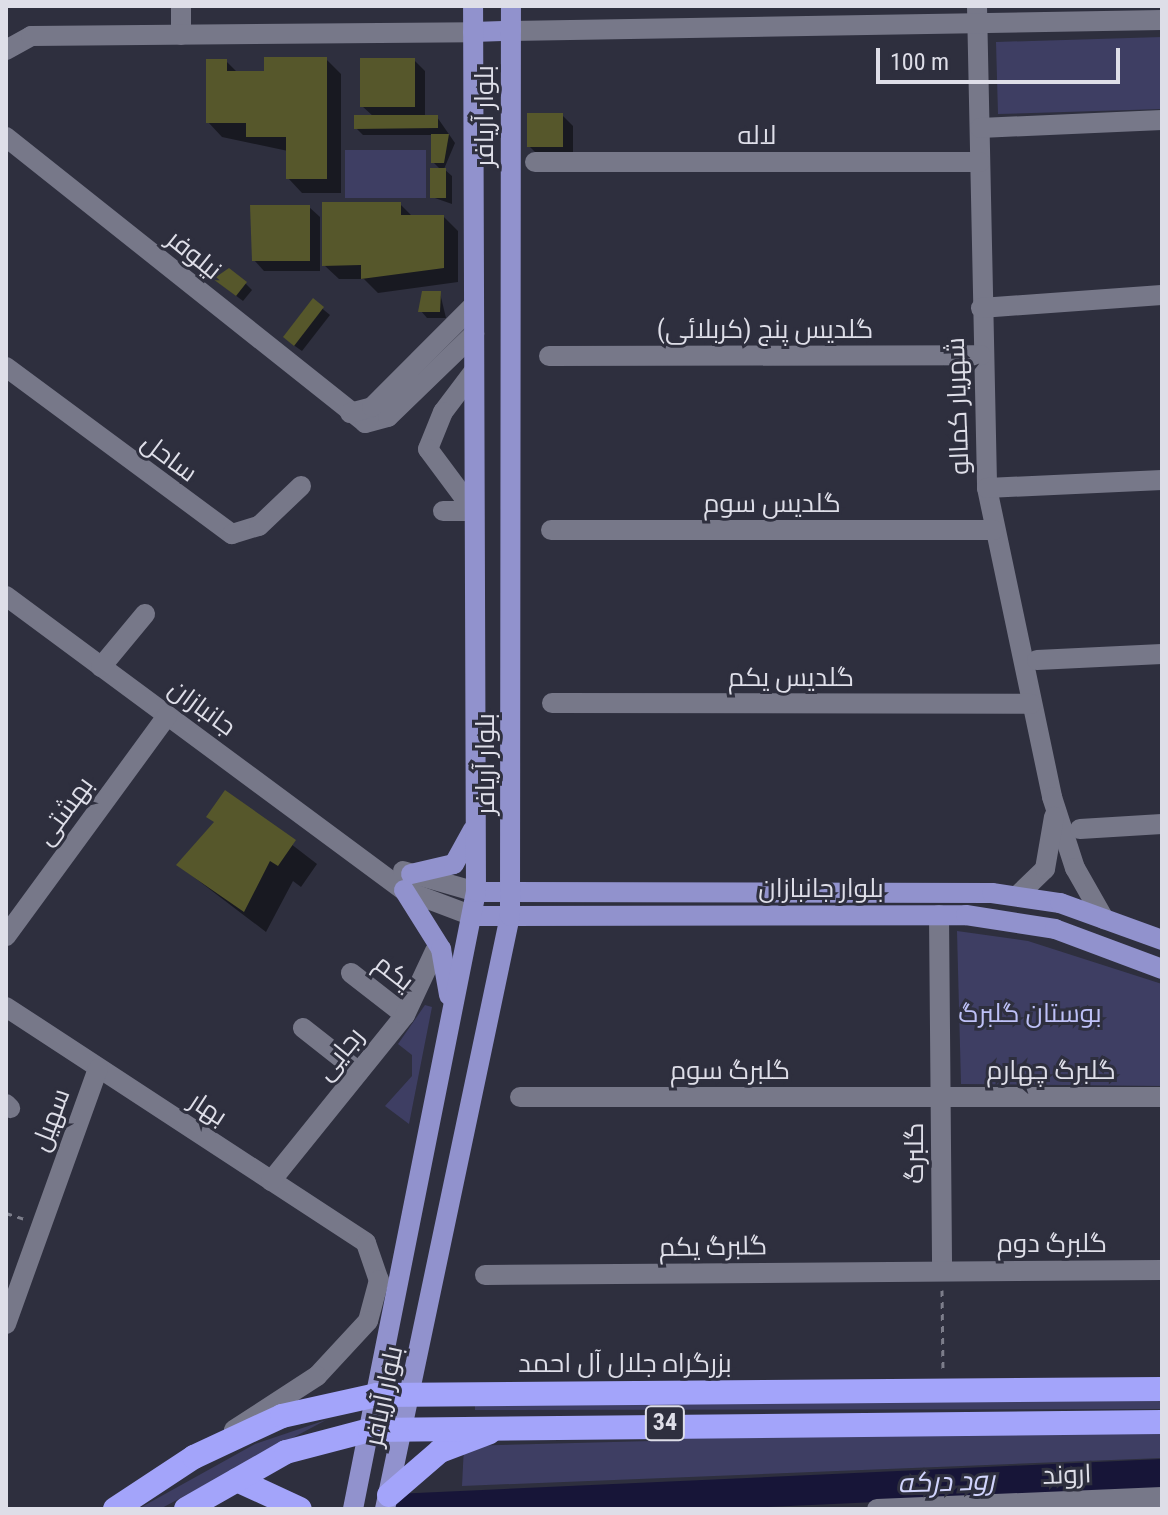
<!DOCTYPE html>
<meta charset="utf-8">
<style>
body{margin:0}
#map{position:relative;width:1168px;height:1515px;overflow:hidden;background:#2e2f3e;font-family:"Roboto Condensed",Cairo,sans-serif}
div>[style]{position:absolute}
.green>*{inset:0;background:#3e3e63}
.shadow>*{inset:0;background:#0007}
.river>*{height:30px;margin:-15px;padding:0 15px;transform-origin:15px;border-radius:15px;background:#171538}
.building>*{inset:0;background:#56572b}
.path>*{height:3px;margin-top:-1.5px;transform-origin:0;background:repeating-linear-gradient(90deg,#7c7d8a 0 6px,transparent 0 12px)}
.minor>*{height:20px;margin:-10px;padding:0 10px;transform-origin:10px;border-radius:10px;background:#777889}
.major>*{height:20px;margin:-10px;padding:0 10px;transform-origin:10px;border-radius:10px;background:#9192cd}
.highway>*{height:24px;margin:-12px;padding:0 12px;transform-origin:12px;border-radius:12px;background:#a3a4fa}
span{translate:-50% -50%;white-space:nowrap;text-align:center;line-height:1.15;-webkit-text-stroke:6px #2e2f3e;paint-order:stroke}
.shield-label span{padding:2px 6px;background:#2e2f3e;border:2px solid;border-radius:6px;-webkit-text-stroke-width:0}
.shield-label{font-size:24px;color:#dedee8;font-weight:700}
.street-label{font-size:26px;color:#dedee8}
.park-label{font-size:26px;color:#bec1f7}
.water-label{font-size:28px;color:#d1d4fd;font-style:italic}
.frame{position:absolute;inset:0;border:8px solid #dedee8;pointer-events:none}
.scale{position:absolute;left:876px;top:48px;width:244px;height:36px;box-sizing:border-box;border:4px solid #dedee8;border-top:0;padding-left:10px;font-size:24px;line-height:28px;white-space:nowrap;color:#dedee8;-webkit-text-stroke:6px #2e2f3e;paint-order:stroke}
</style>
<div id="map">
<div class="green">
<i style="clip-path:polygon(1162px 37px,1162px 109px,998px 114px,996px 42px)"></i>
<i style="clip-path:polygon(345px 150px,426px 150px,426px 198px,345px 198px)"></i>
<i style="clip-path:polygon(957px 931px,1028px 941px,1162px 984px,1162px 1086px,961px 1084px)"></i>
<i style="clip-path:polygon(425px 1005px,432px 1007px,409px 1124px,385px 1106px,412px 1076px,412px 1055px,398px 1044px)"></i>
<i style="clip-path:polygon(1162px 1398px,1162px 1409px,475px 1410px,475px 1404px)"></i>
<i style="clip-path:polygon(326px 1420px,160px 1509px,138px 1509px,255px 1444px)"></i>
<i style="clip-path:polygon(1162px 1430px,1162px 1458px,462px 1486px,464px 1446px,652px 1441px,694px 1431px)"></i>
</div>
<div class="shadow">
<i style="clip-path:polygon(326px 59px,341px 74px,341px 193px,302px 193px,288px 178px,288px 151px,222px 137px,208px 122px,226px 61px,238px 73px,266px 73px)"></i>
<i style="clip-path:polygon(414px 60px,425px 71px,425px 117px,437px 117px,455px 143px,444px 169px,452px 176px,452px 204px,432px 197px,441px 170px,433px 162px,433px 135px,363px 135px,356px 128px,374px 117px,362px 106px)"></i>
<i style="clip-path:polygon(562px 115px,573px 126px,573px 157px,540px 157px,529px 146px)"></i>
<i style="clip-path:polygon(400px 204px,413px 217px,443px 216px,458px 231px,458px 282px,378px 293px,364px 279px,339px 279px,324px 265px)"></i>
<i style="clip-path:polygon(309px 207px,320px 217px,320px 271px,264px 271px,254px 260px)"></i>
<i style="clip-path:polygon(245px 283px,252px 290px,243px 301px,222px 285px)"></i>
<i style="clip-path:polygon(440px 293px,446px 318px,427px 318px,421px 311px)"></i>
<i style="clip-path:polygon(313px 301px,330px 315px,302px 351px,292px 344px)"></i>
<i style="clip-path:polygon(225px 793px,317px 864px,301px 887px,293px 881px,266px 932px,178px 865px,215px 823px)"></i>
</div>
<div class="river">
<i style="left:395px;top:1509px;width:768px;rotate:-2.61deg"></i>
</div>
<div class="building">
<i style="clip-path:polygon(264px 57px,327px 57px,327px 179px,286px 179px,286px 137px,246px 137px,246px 123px,206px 123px,206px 59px,227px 59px,227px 71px,264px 71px)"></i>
<i style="clip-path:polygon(360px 58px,415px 58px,415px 107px,360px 107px)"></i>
<i style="clip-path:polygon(527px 113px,563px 113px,563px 147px,527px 147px)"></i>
<i style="clip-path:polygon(354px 115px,438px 115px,438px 128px,354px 129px)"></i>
<i style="clip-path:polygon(431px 134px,449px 134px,444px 163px,431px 163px)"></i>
<i style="clip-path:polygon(430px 168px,446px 168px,446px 198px,430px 198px)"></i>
<i style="clip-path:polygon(322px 202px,401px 202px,401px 215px,444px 215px,444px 268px,361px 279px,361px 265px,322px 266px)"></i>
<i style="clip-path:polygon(250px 205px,310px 205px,310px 261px,252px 261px)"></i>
<i style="clip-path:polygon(229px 268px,247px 282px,236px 296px,213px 279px)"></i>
<i style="clip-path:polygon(422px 291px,441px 291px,440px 312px,418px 312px)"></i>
<i style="clip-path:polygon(313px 298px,324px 307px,294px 346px,283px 337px)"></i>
<i style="clip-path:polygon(225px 790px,296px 840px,278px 866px,270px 861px,244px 912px,176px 865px,214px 822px,206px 817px)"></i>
</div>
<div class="path">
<i style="left:6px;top:1213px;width:20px;rotate:18deg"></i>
<i style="left:942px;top:1290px;width:80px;rotate:89.3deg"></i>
</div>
<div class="minor">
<i style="left:977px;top:6px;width:482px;rotate:88.8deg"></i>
<i style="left:987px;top:488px;width:316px;rotate:78.1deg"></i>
<i style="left:1052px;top:797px;width:75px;rotate:72.1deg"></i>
<i style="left:1075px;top:868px;width:59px;rotate:60.4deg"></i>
<i style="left:511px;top:31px;width:651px;rotate:-0.97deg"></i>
<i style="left:181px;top:35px;width:29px;rotate:-90deg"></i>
<i style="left:6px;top:50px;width:29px;rotate:-29deg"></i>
<i style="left:31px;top:36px;width:442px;rotate:-0.5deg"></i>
<i style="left:980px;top:128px;width:182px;rotate:-2.5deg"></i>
<i style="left:6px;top:137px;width:459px;rotate:38.5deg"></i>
<i style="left:365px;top:423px;width:24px;rotate:-15deg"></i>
<i style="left:388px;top:417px;width:120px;rotate:-44deg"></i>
<i style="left:535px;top:162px;width:445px"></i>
<i style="left:981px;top:308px;width:181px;rotate:-4.1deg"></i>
<i style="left:549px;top:356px;width:432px;rotate:-0.1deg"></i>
<i style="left:6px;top:367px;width:281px;rotate:36.5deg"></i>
<i style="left:232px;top:534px;width:28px;rotate:-17deg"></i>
<i style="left:259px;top:526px;width:58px;rotate:-43.6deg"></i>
<i style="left:474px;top:371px;width:51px;rotate:127.1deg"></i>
<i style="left:443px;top:412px;width:40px;rotate:112deg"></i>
<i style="left:428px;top:449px;width:77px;rotate:53.4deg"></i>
<i style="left:350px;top:413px;width:23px;rotate:-15deg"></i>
<i style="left:372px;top:407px;width:144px;rotate:-45deg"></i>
<i style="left:987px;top:488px;width:175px;rotate:-2.6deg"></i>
<i style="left:443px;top:511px;width:31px"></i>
<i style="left:551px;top:530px;width:443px"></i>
<i style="left:6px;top:596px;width:495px;rotate:36.5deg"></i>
<i style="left:404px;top:890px;width:74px;rotate:20.6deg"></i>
<i style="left:1037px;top:660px;width:125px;rotate:-2.7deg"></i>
<i style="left:101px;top:667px;width:69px;rotate:-50.3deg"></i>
<i style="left:552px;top:703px;width:479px;rotate:0.1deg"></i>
<i style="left:1080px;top:829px;width:82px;rotate:-3.5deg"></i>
<i style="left:403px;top:871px;width:76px;rotate:16deg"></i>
<i style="left:1017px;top:896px;width:39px;rotate:-44deg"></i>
<i style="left:1045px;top:869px;width:53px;rotate:-80.2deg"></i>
<i style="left:939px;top:915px;width:355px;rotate:89.5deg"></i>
<i style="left:6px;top:936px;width:273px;rotate:-53.8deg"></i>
<i style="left:351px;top:973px;width:68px;rotate:37.9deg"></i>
<i style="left:6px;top:1007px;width:430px;rotate:33.2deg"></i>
<i style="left:366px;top:1243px;width:39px;rotate:71deg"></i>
<i style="left:379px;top:1280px;width:42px;rotate:105deg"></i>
<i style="left:368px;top:1321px;width:75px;rotate:132.8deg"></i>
<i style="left:317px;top:1376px;width:99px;rotate:147deg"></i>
<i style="left:303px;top:1028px;width:71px;rotate:38.2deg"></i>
<i style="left:520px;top:1097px;width:642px"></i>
<i style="left:6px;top:1104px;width:6px;rotate:45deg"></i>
<i style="left:271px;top:1181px;width:213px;rotate:-51.1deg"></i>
<i style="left:405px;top:1015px;width:71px;rotate:-64.9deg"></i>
<i style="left:485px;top:1275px;width:677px;rotate:-0.42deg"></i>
<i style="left:6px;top:1324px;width:271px;rotate:-70.2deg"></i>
<i style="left:877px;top:1509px;width:285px;rotate:-2.4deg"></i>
</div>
<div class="major">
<i style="left:473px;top:32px;width:38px;rotate:-2deg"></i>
<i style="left:411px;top:874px;width:44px;rotate:-13.1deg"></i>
<i style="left:454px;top:864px;width:39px;rotate:-61deg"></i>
<i style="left:404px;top:890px;width:70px;rotate:57.9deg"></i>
<i style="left:441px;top:949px;width:47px;rotate:80.1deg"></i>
<i style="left:476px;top:892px;width:516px;rotate:0.11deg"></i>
<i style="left:992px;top:893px;width:69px;rotate:8.4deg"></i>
<i style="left:1060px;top:903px;width:109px;rotate:19.9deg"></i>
<i style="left:473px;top:916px;width:493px;rotate:-0.1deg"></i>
<i style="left:966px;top:915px;width:90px;rotate:8.9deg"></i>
<i style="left:1055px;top:929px;width:114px;rotate:20.5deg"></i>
<i style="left:353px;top:1509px;width:629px;rotate:-78.73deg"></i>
<i style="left:476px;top:892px;width:886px;rotate:-90.19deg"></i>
<i style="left:385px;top:1509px;width:606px;rotate:-78.1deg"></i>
<i style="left:510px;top:916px;width:910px;rotate:-89.94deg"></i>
</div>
<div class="highway">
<i style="left:237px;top:1480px;width:69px;rotate:24.7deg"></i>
<i style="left:389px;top:1495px;width:67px;rotate:-40.8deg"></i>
<i style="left:440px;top:1451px;width:53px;rotate:-20.8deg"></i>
<i style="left:115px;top:1509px;width:95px;rotate:-33.4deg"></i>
<i style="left:194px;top:1457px;width:97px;rotate:-25deg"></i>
<i style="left:282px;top:1416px;width:97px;rotate:-12.5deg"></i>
<i style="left:377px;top:1395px;width:785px;rotate:-0.44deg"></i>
<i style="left:186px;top:1509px;width:115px;rotate:-29.7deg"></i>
<i style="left:286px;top:1452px;width:87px;rotate:-14.7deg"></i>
<i style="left:370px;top:1430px;width:792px;rotate:-0.58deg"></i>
</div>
<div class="shield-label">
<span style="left:665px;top:1423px">34</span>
</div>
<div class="street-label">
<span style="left:485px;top:116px;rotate:-90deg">بلوار آریافر</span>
<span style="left:757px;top:136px">لاله</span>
<span style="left:194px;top:255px;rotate:39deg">نیلوفر</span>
<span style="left:765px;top:330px">گلدیس پنج (کربلائی)</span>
<span style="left:958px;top:406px;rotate:-92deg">شهریار کمالو</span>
<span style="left:169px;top:458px;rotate:37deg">ساحل</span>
<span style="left:772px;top:504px">گلدیس سوم</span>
<span style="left:791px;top:678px">گلدیس یکم</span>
<span style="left:202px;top:708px;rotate:36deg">جانبازان</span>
<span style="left:486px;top:764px;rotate:-90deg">بلوار آریافر</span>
<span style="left:65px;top:811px;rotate:-54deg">بهشتی</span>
<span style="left:821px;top:889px">بلوار جانبازان</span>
<span style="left:394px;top:973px;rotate:38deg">یکم</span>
<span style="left:340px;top:1054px;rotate:-51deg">رجایی</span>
<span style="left:730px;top:1071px">گلبرگ سوم</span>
<span style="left:1051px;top:1071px">گلبرگ چهارم</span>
<span style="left:208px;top:1109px;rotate:33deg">بهار</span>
<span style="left:51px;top:1120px;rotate:-69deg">سهیل</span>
<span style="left:915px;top:1153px;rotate:-90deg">گلبرگ</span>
<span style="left:1052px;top:1244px">گلبرگ دوم</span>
<span style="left:713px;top:1247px;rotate:-1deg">گلبرگ یکم</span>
<span style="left:625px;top:1364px">بزرگراه جلال آل احمد</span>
<span style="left:384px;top:1396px;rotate:-78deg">بلوار آریافر</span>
<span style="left:1067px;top:1475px;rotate:-2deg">اروند</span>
</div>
<div class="park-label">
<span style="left:1030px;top:1014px">بوستان گلبرگ</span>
</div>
<div class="water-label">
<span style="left:946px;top:1482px;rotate:-2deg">رود درکه</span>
</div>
<div class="frame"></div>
<div class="scale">100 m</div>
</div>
